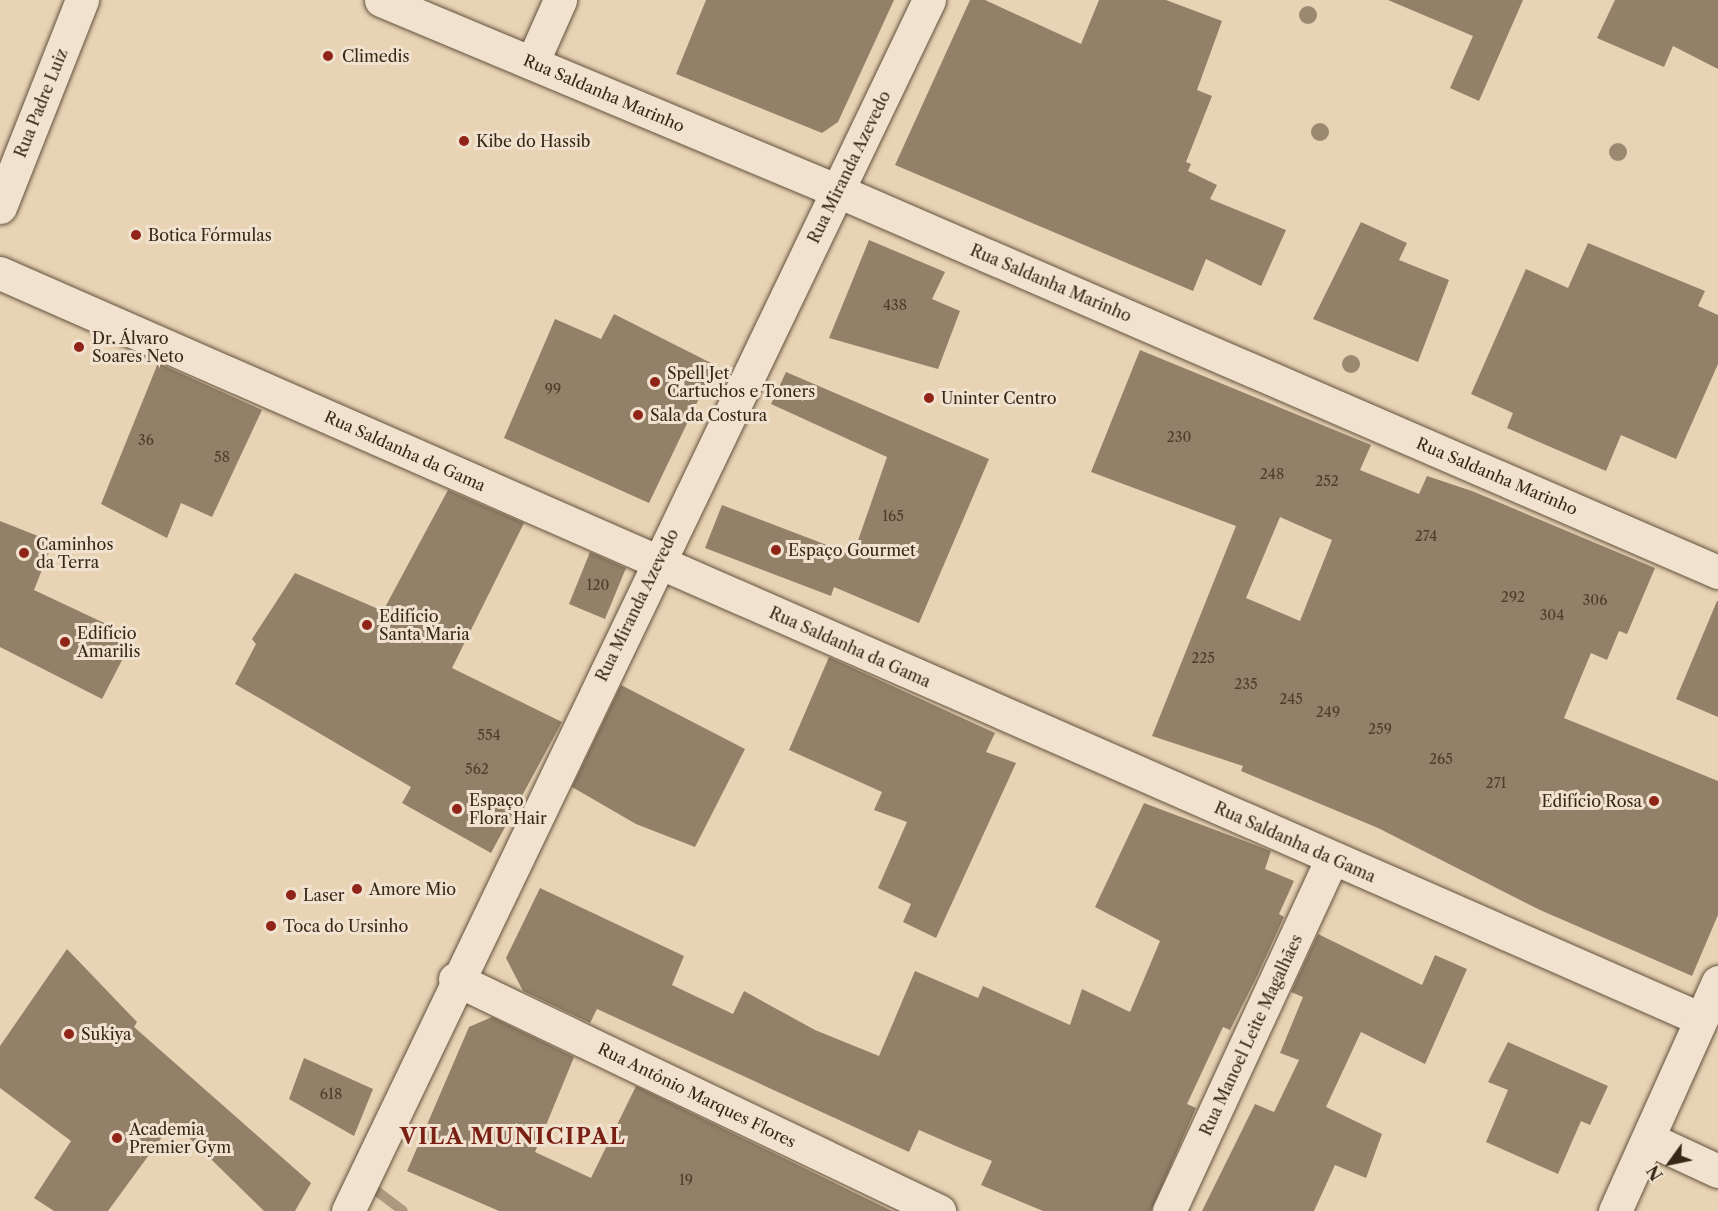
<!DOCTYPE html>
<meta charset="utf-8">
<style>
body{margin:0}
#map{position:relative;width:1718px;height:1211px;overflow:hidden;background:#e8d3b4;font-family:"Libre Caslon Text",serif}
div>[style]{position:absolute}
.stream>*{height:10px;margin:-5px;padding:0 5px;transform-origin:5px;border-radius:5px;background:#ac997f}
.building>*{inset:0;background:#938069}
.roads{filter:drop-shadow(0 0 2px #63523e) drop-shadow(0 0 2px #63523e)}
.minor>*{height:33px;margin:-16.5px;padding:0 16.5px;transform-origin:16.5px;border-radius:16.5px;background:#f0e2ce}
.trees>*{width:18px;height:18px;margin:-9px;border-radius:50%;background:#9b8870}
.dots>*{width:16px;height:16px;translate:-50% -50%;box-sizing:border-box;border:3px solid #f0e2ce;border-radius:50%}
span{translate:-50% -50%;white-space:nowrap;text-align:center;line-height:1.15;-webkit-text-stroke:6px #f0e2ce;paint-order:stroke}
.number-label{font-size:14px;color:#4e3d2c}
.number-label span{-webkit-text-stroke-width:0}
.poi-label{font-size:16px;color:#372717}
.left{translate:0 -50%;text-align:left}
.right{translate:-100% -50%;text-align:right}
.street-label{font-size:16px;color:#372717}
.district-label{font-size:22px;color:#7a1f14;font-weight:700;letter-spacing:1.5px}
.north{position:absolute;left:1640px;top:1133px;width:60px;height:60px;-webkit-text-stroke:4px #f0e2ce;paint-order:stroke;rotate:237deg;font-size:16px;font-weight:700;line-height:24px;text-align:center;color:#372717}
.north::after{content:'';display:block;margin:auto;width:21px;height:27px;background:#372717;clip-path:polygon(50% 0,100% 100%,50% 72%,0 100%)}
</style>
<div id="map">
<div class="stream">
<i style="left:374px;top:1189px;width:36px;rotate:37deg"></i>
</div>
<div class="building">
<i style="clip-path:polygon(706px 0,894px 0,838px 122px,822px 133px,676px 74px)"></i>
<i style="clip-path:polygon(970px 0,985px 0,1081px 44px,1099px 0,1166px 0,1222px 21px,1197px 90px,1212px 96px,1186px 162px,1191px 164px,1188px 171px,1217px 185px,1210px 199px,1286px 230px,1261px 286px,1206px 259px,1193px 291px,895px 165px)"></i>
<i style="clip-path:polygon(1388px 0,1523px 0,1479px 101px,1450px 88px,1473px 36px)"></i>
<i style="clip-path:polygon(1615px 0,1718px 0,1718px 69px,1673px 46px,1664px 67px,1597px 38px)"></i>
<i style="clip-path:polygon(1361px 222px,1407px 243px,1399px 260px,1449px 280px,1418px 362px,1313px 319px)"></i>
<i style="clip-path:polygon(869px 240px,945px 272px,932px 299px,960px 311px,938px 369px,829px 338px)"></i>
<i style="clip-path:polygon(1588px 243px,1705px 291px,1698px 306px,1718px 315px,1718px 364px,1676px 459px,1621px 435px,1606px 471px,1507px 428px,1513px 413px,1471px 394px,1526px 269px,1568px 288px)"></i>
<i style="clip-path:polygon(614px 314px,715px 365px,649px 503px,504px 438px,555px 319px,601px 339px)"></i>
<i style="clip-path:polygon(evenodd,1140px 350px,1371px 445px,1360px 470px,1419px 494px,1427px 476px,1472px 491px,1655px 568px,1627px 634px,1619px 631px,1607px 660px,1591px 653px,1564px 718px,1718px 781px,1718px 915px,1692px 976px,1540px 910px,1378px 828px,1241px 771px,1243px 766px,1152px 736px,1236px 526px,1091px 472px,1140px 350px,1280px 517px,1332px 540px,1300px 621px,1246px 598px,1280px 517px)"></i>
<i style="clip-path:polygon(158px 363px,262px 410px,212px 517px,181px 503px,167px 538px,101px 504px)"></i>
<i style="clip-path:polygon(786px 372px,989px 459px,919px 623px,834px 587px,831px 596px,705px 548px,722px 505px,853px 555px,887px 457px,771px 404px)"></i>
<i style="clip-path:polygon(448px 490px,524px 523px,452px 668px,562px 722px,491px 853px,402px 803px,411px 787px,235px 684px,256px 644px,252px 639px,295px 573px,383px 611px)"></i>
<i style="clip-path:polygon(0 521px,53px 542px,34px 590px,134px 637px,102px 699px,0 647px)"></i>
<i style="clip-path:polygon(590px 552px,626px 568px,605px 619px,569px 604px)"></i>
<i style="clip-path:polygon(1717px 601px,1718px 601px,1718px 717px,1676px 699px)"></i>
<i style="clip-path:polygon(829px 657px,995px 733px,986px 752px,1016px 763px,936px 938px,903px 922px,911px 904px,878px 888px,907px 822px,874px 810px,882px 792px,789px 750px)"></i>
<i style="clip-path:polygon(621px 685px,745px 749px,695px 847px,636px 824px,572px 787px)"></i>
<i style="clip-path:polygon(1144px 803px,1271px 851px,1265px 869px,1294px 881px,1279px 914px,1284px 917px,1256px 978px,1230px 1030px,1223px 1027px,1187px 1104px,1196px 1108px,1151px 1211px,1043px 1211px,981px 1185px,992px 1161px,958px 1147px,919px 1130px,909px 1152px,597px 1009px,590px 1023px,523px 991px,506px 958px,540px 888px,684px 956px,672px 985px,733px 1014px,744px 991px,815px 1030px,879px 1056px,915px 971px,978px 998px,983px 986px,1070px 1025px,1082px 989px,1130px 1012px,1160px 941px,1095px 907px)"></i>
<i style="clip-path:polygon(1318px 934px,1422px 985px,1435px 955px,1467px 969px,1425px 1064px,1361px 1032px,1326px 1107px,1382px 1134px,1366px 1178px,1335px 1165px,1314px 1211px,1202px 1211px,1255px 1104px,1274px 1112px,1299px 1060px,1280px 1053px,1303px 997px,1291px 992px)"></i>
<i style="clip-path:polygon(67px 949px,137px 1022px,134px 1027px,311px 1183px,295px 1211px,264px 1211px,173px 1122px,108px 1211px,54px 1211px,34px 1198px,71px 1141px,0 1088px,0 1046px)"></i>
<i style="clip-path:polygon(492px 1017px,574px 1057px,535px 1152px,591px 1178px,636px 1086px,892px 1211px,499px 1211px,407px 1171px,469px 1027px)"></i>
<i style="clip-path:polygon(1508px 1042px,1608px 1086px,1590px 1125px,1581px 1121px,1558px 1174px,1486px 1142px,1508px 1090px,1488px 1082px)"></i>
<i style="clip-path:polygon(304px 1058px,373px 1089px,354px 1136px,289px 1099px)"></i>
</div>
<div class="roads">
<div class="minor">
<i style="left:381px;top:0;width:495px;rotate:22.7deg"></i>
<i style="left:838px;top:191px;width:959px;rotate:23.41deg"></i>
<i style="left:532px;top:63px;width:69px;rotate:-66deg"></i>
<i style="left:0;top:207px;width:223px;rotate:-68.4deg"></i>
<i style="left:0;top:273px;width:1857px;rotate:23.68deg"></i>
<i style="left:455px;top:979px;width:537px;rotate:25.61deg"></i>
<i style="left:1649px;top:1139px;width:76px;rotate:24.9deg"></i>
<i style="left:348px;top:1211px;width:1343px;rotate:-64.37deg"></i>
<i style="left:1169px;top:1211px;width:388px;rotate:-65.2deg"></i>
<i style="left:1615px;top:1211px;width:251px;rotate:-65.8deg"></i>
</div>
</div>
<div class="trees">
<i style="left:1308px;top:15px"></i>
<i style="left:1320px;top:132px"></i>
<i style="left:1618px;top:152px"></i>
<i style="left:1351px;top:364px"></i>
</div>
<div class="dots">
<i style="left:328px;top:56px;background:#8f2418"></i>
<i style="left:464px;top:141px;background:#8f2418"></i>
<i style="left:136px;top:235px;background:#8f2418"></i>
<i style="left:79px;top:347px;background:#8f2418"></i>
<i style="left:655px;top:382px;background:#8f2418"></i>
<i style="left:929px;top:398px;background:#8f2418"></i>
<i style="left:638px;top:415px;background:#8f2418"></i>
<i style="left:776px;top:550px;background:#8f2418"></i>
<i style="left:24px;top:553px;background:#8f2418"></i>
<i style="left:367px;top:625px;background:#8f2418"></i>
<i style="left:65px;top:642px;background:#8f2418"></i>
<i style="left:1654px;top:801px;background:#8f2418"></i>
<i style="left:457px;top:809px;background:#8f2418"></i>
<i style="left:357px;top:889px;background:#8f2418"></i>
<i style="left:291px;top:895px;background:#8f2418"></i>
<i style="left:271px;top:926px;background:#8f2418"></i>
<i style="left:69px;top:1034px;background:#8f2418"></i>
<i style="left:117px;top:1138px;background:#8f2418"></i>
</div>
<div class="number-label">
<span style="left:895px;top:305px">438</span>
<span style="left:553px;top:389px">99</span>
<span style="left:1179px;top:437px">230</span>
<span style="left:146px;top:440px">36</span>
<span style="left:222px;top:457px">58</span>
<span style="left:1272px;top:474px">248</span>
<span style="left:1327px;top:481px">252</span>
<span style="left:893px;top:516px">165</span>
<span style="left:1426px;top:536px">274</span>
<span style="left:598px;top:585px">120</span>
<span style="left:1513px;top:597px">292</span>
<span style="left:1595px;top:600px">306</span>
<span style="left:1552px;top:615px">304</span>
<span style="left:1203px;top:658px">225</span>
<span style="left:1246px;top:684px">235</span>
<span style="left:1291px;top:699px">245</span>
<span style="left:1328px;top:712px">249</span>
<span style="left:1380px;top:729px">259</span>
<span style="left:489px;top:735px">554</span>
<span style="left:1441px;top:759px">265</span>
<span style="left:477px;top:769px">562</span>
<span style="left:1496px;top:783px">271</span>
<span style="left:331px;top:1094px">618</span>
<span style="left:686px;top:1180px">19</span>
</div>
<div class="poi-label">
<span class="left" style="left:342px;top:56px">Climedis</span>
<span class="left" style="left:476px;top:141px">Kibe do Hassib</span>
<span class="left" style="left:148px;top:235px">Botica Fórmulas</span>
<span class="left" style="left:92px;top:347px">Dr. Álvaro<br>Soares Neto</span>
<span class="left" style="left:667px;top:382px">Spell Jet<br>Cartuchos e Toners</span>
<span class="left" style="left:941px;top:398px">Uninter Centro</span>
<span class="left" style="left:650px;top:415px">Sala da Costura</span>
<span class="left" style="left:36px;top:553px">Caminhos<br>da Terra</span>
<span class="left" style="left:788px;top:550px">Espaço Gourmet</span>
<span class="left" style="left:379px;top:625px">Edifício<br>Santa Maria</span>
<span class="left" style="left:77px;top:642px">Edifício<br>Amarilis</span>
<span class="left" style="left:469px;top:809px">Espaço<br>Flora Hair</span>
<span class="right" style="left:1642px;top:801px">Edifício Rosa</span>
<span class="left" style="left:369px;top:889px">Amore Mio</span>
<span class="left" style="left:303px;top:895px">Laser</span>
<span class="left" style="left:283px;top:926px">Toca do Ursinho</span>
<span class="left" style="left:81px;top:1034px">Sukiya</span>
<span class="left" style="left:129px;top:1138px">Academia<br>Premier Gym</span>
</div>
<div class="street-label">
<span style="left:604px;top:93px;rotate:23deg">Rua Saldanha Marinho</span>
<span style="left:41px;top:103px;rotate:-68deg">Rua Padre Luiz</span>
<span style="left:849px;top:167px;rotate:-64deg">Rua Miranda Azevedo</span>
<span style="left:1051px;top:283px;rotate:23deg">Rua Saldanha Marinho</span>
<span style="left:405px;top:451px;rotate:24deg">Rua Saldanha da Gama</span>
<span style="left:1497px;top:476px;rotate:23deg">Rua Saldanha Marinho</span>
<span style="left:637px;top:605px;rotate:-64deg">Rua Miranda Azevedo</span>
<span style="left:850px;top:647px;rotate:24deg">Rua Saldanha da Gama</span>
<span style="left:1295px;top:842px;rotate:24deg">Rua Saldanha da Gama</span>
<span style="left:1251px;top:1035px;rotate:-65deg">Rua Manoel Leite Magalhães</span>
<span style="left:697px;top:1095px;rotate:26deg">Rua Antônio Marques Flores</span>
</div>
<div class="district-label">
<span style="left:513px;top:1137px">VILA MUNICIPAL</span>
</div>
<div class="north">N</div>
</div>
